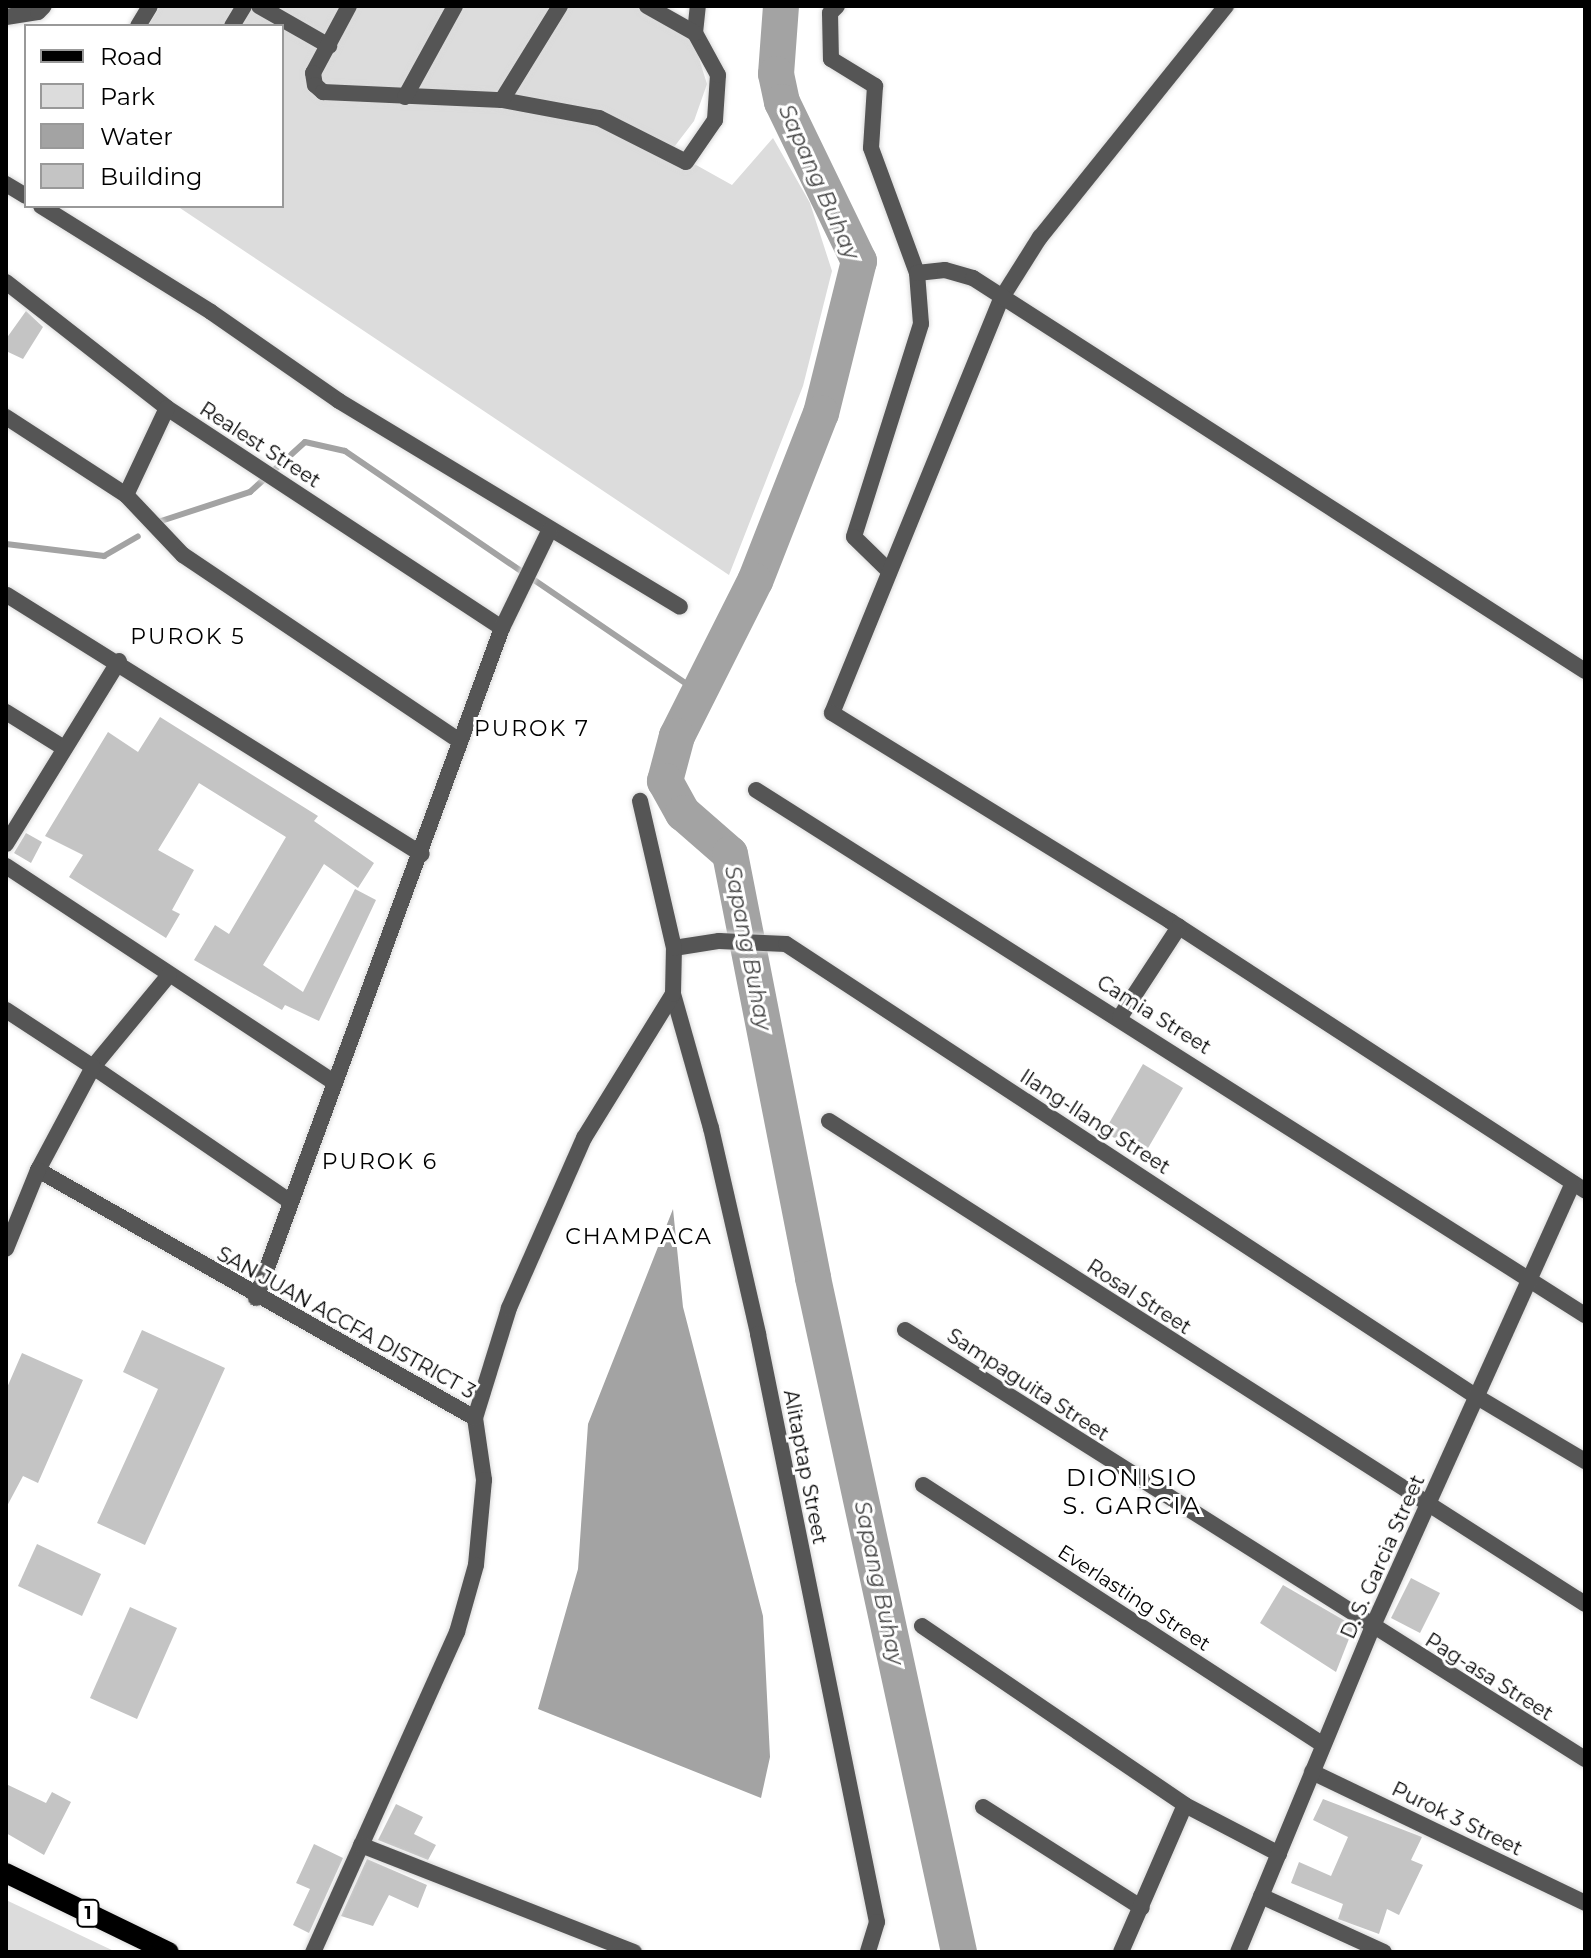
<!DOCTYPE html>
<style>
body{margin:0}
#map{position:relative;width:1591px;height:1958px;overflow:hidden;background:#fff;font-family:Montserrat,sans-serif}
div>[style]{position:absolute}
.green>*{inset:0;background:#dcdcdc}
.water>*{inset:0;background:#a3a3a3}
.stream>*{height:6px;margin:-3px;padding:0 3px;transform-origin:3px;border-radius:3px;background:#a3a3a3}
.river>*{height:36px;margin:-18px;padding:0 18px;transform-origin:18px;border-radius:18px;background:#a3a3a3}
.building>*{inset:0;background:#c4c4c4}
.roads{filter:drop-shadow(0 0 2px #dbdbdb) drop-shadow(0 0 2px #dbdbdb)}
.minor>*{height:16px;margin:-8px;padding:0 8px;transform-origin:8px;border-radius:8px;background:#555}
.tertiary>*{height:16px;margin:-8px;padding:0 8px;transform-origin:8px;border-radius:8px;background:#555}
.primary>*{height:20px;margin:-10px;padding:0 10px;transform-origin:10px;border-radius:10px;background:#000}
span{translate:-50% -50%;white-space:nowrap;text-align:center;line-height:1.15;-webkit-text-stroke:6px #fff;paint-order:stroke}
.shield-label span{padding:2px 6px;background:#fff;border:2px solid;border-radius:6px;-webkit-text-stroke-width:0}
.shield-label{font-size:18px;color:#000;font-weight:700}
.street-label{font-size:20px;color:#000}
.water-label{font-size:22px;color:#444;font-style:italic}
.neighbourhood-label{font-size:22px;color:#000;letter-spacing:2px}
.quarter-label{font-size:24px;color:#000;letter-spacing:2px}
.frame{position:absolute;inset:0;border:8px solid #000;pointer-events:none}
.legend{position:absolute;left:24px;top:24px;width:260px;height:184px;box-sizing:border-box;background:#fff;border:2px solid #999;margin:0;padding:10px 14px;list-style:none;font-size:24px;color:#000}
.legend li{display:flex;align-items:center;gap:16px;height:40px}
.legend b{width:40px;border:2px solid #999}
</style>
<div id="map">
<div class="green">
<i style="clip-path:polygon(160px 6px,641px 6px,692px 36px,707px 84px,694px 121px,671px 151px,732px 185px,773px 138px,810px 203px,832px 271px,803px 386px,729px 575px,177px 206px,282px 206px,282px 26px,148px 26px)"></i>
<i style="clip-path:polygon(6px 1900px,116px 1952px,6px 1952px)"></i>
</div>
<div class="water">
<i style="clip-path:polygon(673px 1209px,683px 1307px,763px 1616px,770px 1757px,761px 1798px,538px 1709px,578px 1569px,588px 1424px)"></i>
</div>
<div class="stream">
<i style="left:158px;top:522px;width:97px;rotate:-18.1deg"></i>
<i style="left:250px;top:492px;width:74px;rotate:-42.3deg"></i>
<i style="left:305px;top:442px;width:41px;rotate:12.7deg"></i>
<i style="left:345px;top:451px;width:430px;rotate:34.3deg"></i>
<i style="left:6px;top:544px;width:99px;rotate:7deg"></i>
<i style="left:104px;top:556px;width:39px;rotate:-30deg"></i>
</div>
<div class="river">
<i style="left:781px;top:6px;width:68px;rotate:94.2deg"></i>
<i style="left:776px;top:74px;width:29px;rotate:78deg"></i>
<i style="left:782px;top:102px;width:177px;rotate:64.2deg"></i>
<i style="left:859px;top:261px;width:157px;rotate:104deg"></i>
<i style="left:821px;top:413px;width:180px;rotate:111.4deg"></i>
<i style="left:755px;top:581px;width:174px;rotate:116.7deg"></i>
<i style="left:677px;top:736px;width:47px;rotate:104.9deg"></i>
<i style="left:665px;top:781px;width:37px;rotate:61deg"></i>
<i style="left:683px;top:813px;width:62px;rotate:41.1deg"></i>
<i style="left:730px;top:854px;width:432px;rotate:78.9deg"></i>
<i style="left:813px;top:1278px;width:690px;rotate:77.78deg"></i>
</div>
<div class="building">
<i style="clip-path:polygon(26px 311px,43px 327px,23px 359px,6px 351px,6px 339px)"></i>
<i style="clip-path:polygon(160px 717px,318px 816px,314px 821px,374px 863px,358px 888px,324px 864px,263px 965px,303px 992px,355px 889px,376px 900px,319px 1021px,285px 1005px,282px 1010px,194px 960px,215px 925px,229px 934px,286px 837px,199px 783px,158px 850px,194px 870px,172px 910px,180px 914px,166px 938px,69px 877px,83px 855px,45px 836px,108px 732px,138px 752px)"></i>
<i style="clip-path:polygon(26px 833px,42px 842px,31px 863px,14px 853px)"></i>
<i style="clip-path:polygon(1143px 1064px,1183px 1088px,1144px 1155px,1104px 1132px)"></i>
<i style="clip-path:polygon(142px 1330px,225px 1368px,145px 1545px,97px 1523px,158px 1389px,123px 1372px)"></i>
<i style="clip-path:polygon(22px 1353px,83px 1380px,38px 1483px,23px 1476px,6px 1508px,6px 1390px)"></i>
<i style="clip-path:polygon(37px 1544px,101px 1574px,82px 1616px,18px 1586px)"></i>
<i style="clip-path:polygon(1411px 1578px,1440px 1593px,1420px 1633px,1391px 1618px)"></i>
<i style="clip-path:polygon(1283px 1585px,1354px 1626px,1336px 1672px,1260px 1623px)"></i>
<i style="clip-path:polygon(130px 1607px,177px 1628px,137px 1719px,90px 1698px)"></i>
<i style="clip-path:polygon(6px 1784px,46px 1803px,52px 1792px,71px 1802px,44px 1855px,6px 1833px)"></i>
<i style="clip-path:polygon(1323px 1799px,1422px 1837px,1411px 1860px,1423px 1865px,1399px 1915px,1387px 1909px,1379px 1934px,1338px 1919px,1343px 1904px,1291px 1883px,1299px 1862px,1331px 1876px,1348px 1837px,1313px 1820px)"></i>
<i style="clip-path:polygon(396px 1804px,423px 1817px,414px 1834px,436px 1845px,428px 1860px,378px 1840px)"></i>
<i style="clip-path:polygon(314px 1844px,343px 1858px,309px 1933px,293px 1925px,310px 1889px,296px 1883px)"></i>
<i style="clip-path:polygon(367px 1859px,427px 1885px,418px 1908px,389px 1895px,373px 1926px,341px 1916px)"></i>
</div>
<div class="roads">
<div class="minor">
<i style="left:259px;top:6px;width:81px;rotate:29.7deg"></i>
<i style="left:349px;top:6px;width:76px;rotate:118.2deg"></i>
<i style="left:313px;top:73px;width:12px;rotate:81deg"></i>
<i style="left:315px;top:85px;width:11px;rotate:41deg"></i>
<i style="left:323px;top:92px;width:179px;rotate:2.6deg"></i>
<i style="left:502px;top:100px;width:99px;rotate:10.5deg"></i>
<i style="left:599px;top:118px;width:97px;rotate:26.8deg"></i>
<i style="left:686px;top:162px;width:51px;rotate:-55.4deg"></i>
<i style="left:715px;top:120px;width:45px;rotate:-86.2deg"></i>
<i style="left:718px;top:75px;width:48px;rotate:-118.7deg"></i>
<i style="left:695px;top:33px;width:27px;rotate:-84deg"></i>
<i style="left:647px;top:6px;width:55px;rotate:29.4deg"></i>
<i style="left:837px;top:6px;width:10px;rotate:135deg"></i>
<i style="left:830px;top:13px;width:46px;rotate:88.8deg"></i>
<i style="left:831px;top:59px;width:52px;rotate:31.5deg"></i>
<i style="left:875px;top:86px;width:62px;rotate:93.7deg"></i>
<i style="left:871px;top:148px;width:133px;rotate:69.8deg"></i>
<i style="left:917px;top:273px;width:51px;rotate:85.5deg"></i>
<i style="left:921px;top:324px;width:223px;rotate:107.5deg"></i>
<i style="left:854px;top:537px;width:49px;rotate:44.2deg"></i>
<i style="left:1226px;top:6px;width:297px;rotate:128.8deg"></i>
<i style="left:1040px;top:237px;width:73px;rotate:122.2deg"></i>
<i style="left:1001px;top:299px;width:447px;rotate:112.2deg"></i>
<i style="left:832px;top:713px;width:397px;rotate:31.6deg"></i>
<i style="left:1170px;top:921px;width:495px;rotate:33deg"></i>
<i style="left:6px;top:17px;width:32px;rotate:-9deg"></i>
<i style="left:38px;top:12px;width:8px;rotate:-45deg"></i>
<i style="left:138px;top:26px;width:23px;rotate:-59deg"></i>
<i style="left:232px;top:26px;width:23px;rotate:-59deg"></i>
<i style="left:405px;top:97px;width:104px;rotate:-61.2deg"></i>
<i style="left:502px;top:100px;width:110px;rotate:-58.3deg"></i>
<i style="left:6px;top:184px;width:23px;rotate:31deg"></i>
<i style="left:41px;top:206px;width:200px;rotate:31.9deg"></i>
<i style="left:211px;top:312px;width:156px;rotate:34.8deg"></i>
<i style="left:339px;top:401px;width:398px;rotate:31.1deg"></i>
<i style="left:917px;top:273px;width:28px;rotate:-6deg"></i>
<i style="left:945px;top:270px;width:29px;rotate:16deg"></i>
<i style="left:973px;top:278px;width:727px;rotate:32.71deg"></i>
<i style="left:6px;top:282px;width:204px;rotate:38deg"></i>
<i style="left:167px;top:408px;width:401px;rotate:33.3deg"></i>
<i style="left:6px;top:417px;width:143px;rotate:33deg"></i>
<i style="left:126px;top:495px;width:83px;rotate:46.5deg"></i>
<i style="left:183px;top:555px;width:334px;rotate:33.9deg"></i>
<i style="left:126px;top:495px;width:96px;rotate:-64.8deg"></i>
<i style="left:7px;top:595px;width:489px;rotate:32deg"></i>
<i style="left:6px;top:712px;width:68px;rotate:31.8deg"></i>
<i style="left:756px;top:790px;width:981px;rotate:32.35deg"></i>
<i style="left:6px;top:844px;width:215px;rotate:-58.3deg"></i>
<i style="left:6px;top:866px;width:392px;rotate:33.4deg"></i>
<i style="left:674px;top:948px;width:46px;rotate:-8.8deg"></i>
<i style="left:719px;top:941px;width:67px;rotate:2.6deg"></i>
<i style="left:786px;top:944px;width:826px;rotate:33.25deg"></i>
<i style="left:1477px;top:1397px;width:126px;rotate:30.7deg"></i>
<i style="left:169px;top:975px;width:119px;rotate:129.6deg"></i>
<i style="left:93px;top:1067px;width:236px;rotate:34.3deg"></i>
<i style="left:673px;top:994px;width:139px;rotate:74.2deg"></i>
<i style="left:711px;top:1128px;width:211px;rotate:77.1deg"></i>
<i style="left:758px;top:1334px;width:600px;rotate:78.56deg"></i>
<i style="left:877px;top:1922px;width:31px;rotate:107deg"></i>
<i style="left:1120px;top:1017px;width:108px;rotate:-56.8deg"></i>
<i style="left:829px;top:1121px;width:897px;rotate:32.57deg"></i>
<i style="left:38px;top:1170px;width:502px;rotate:29.58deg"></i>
<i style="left:475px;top:1418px;width:63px;rotate:81.7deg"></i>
<i style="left:484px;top:1480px;width:85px;rotate:95.4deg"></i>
<i style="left:476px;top:1565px;width:70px;rotate:105.8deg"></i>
<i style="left:457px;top:1632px;width:351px;rotate:114.2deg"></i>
<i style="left:256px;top:1298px;width:714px;rotate:-69.84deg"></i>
<i style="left:502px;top:628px;width:108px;rotate:-64.1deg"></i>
<i style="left:905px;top:1330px;width:804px;rotate:32.25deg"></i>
<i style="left:475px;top:1418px;width:115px;rotate:-72.8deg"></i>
<i style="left:509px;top:1308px;width:186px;rotate:-66.2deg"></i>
<i style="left:584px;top:1138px;width:169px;rotate:-58.3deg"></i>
<i style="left:673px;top:994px;width:46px;rotate:-88.8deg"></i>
<i style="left:674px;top:948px;width:151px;rotate:-103deg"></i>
<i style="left:923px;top:1485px;width:477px;rotate:33deg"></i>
<i style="left:922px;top:1626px;width:318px;rotate:34.2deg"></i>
<i style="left:1185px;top:1805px;width:106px;rotate:27.5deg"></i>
<i style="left:1312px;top:1772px;width:303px;rotate:25.6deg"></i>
<i style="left:983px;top:1807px;width:188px;rotate:32.4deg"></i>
<i style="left:361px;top:1845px;width:293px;rotate:21.4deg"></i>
<i style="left:1261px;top:1896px;width:135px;rotate:24.5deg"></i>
<i style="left:1121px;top:1952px;width:160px;rotate:-66.5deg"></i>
<i style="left:1238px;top:1952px;width:351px;rotate:-67.5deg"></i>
<i style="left:1372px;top:1628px;width:488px;rotate:-65.7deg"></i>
</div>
<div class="tertiary">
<i style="left:6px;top:1010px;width:104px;rotate:33.2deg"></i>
<i style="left:93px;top:1067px;width:117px;rotate:118.1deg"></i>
<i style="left:38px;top:1170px;width:85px;rotate:112.1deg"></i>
</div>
<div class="primary">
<i style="left:6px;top:1873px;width:181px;rotate:25.9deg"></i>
</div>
</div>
<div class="shield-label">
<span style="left:88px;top:1913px">1</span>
</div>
<div class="street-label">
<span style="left:260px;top:445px;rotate:33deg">Realest Street</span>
<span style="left:1154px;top:1015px;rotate:32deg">Camia Street</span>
<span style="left:1095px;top:1122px;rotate:33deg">Ilang-Ilang Street</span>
<span style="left:1139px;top:1297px;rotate:33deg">Rosal Street</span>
<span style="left:346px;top:1323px;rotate:29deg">SAN JUAN ACCFA DISTRICT 3</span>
<span style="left:1028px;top:1385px;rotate:33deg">Sampaguita Street</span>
<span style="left:805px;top:1467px;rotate:79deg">Alitaptap Street</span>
<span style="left:1383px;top:1557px;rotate:-66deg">D. S. Garcia Street</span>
<span style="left:1134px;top:1598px;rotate:33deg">Everlasting Street</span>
<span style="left:1489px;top:1677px;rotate:32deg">Pag-asa Street</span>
<span style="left:1457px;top:1819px;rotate:26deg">Purok 3 Street</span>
</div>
<div class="water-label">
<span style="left:819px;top:182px;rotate:66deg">Sapang Buhay</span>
<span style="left:748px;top:948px;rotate:79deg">Sapang Buhay</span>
<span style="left:879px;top:1583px;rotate:78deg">Sapang Buhay</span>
</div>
<div class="neighbourhood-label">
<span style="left:188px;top:637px">PUROK 5</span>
<span style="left:532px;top:729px">PUROK 7</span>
<span style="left:380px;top:1162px">PUROK 6</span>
<span style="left:639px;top:1237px">CHAMPACA</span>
</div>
<div class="quarter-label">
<span style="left:1132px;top:1492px">DIONISIO<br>S. GARCIA</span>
</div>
<div class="frame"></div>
<ul class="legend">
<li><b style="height:10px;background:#000"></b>Road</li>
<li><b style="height:22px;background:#dcdcdc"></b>Park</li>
<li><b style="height:22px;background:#a3a3a3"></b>Water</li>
<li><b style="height:22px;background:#c4c4c4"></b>Building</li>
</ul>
</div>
